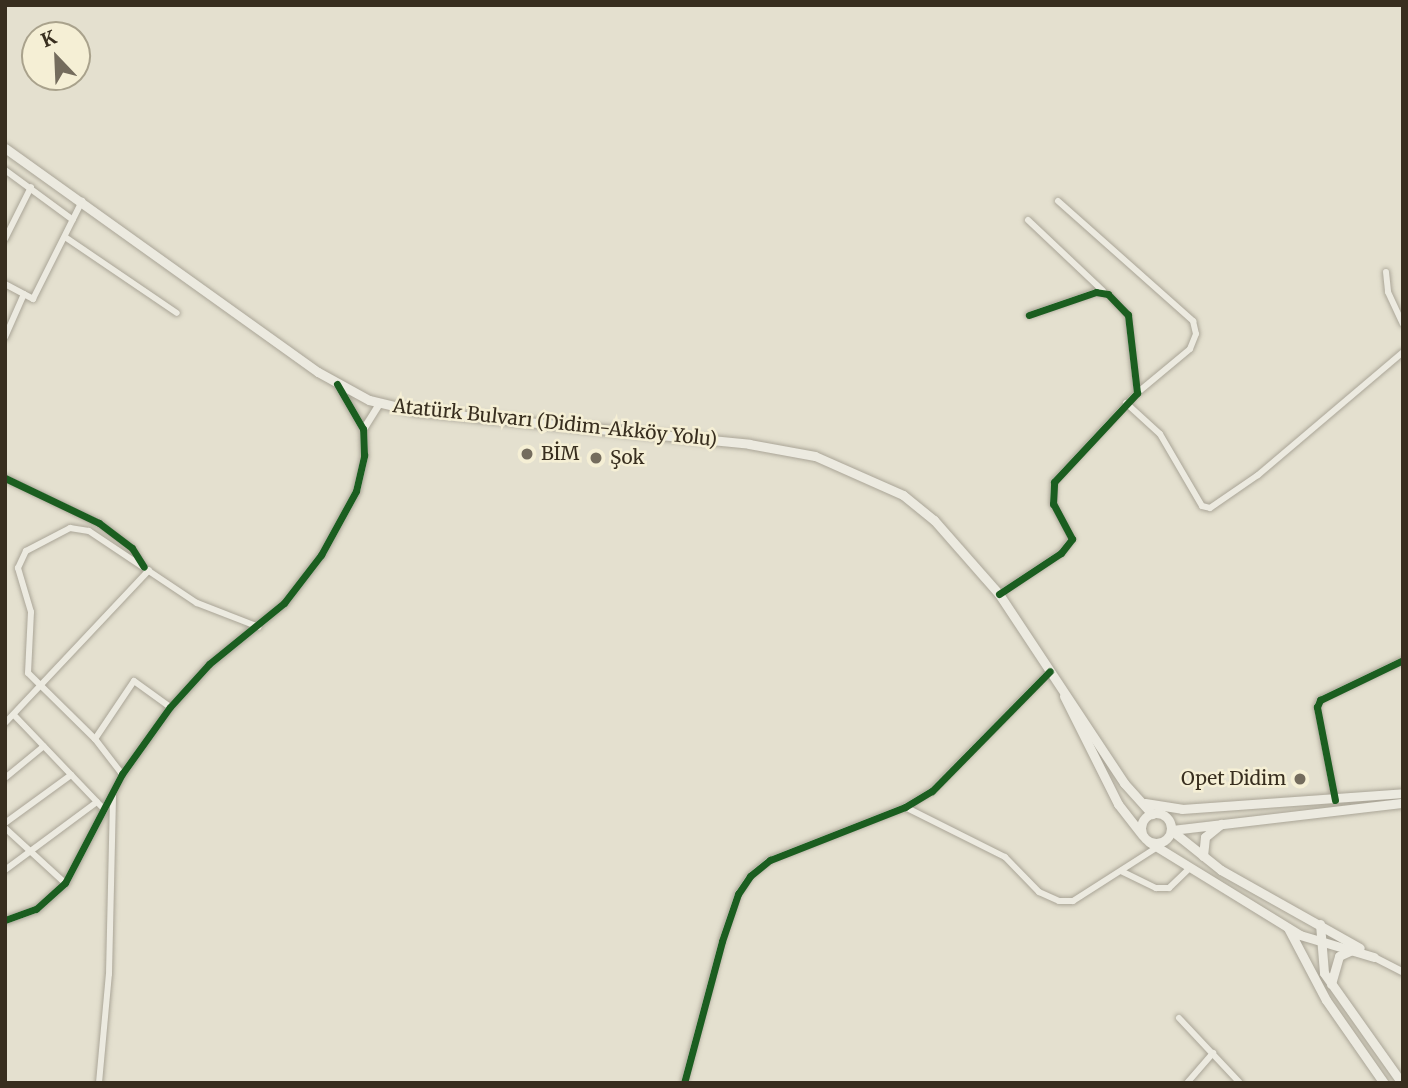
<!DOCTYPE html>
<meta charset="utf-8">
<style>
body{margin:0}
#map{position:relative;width:1408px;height:1088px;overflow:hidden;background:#e4e0cf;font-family:Merriweather,serif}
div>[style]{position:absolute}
.roads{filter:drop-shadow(0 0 2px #aaa597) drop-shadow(0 0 2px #aaa597)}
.minor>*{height:6px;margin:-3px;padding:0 3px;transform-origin:3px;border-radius:3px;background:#eceae0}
.tertiary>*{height:7px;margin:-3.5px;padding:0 3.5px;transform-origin:3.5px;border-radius:3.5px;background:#eceae0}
.secondary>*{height:9px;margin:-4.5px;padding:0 4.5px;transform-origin:4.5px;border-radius:4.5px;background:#eceae0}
.secondary>.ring{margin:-4.5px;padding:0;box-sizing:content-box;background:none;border:9px solid #eceae0;border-radius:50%}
.cycleway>*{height:7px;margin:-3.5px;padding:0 3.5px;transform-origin:3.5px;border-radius:3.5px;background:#1b5e20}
.dots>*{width:19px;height:19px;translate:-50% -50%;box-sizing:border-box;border:4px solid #f5efd5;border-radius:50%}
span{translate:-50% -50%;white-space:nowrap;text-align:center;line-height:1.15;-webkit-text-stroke:5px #f5efd5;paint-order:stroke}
.street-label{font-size:19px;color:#382e1f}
.poi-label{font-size:19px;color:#382e1f}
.left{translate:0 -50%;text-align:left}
.right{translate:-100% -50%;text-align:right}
.frame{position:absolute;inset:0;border:7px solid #382e1f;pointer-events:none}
.north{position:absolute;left:21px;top:21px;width:70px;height:70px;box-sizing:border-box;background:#f5efd5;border:2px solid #a9a28c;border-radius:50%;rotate:337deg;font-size:19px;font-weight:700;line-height:28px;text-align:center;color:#382e1f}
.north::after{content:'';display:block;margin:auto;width:24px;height:32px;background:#746c5d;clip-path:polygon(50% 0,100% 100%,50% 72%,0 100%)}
</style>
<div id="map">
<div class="roads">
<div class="minor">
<i style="left:5px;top:170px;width:84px;rotate:36.3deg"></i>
<i style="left:1058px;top:201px;width:181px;rotate:41.6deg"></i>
<i style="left:1193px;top:321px;width:13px;rotate:77deg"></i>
<i style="left:1196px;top:334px;width:16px;rotate:112deg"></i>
<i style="left:1190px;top:349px;width:69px;rotate:140.3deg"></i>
<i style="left:1028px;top:220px;width:103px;rotate:43.4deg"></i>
<i style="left:65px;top:237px;width:135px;rotate:34.2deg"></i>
<i style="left:5px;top:239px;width:58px;rotate:-63.4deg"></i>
<i style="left:1386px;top:272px;width:20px;rotate:84deg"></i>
<i style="left:1388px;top:292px;width:35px;rotate:65deg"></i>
<i style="left:5px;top:284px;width:32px;rotate:28deg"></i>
<i style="left:33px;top:299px;width:110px;rotate:-63.4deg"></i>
<i style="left:5px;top:337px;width:47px;rotate:-66.2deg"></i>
<i style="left:1126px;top:403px;width:46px;rotate:42.4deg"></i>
<i style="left:1160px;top:434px;width:83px;rotate:59.7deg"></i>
<i style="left:1202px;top:506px;width:8px;rotate:14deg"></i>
<i style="left:1210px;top:508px;width:58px;rotate:-34.5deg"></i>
<i style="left:1258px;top:475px;width:190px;rotate:-40.3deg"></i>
<i style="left:5px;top:478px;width:104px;rotate:25.6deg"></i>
<i style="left:99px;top:523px;width:41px;rotate:37.1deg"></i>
<i style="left:132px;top:548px;width:22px;rotate:58deg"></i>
<i style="left:999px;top:594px;width:74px;rotate:-33.5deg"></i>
<i style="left:1061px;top:553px;width:18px;rotate:-52deg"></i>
<i style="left:1072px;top:539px;width:40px;rotate:-118deg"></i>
<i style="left:1053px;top:504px;width:22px;rotate:-87deg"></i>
<i style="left:1054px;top:482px;width:122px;rotate:-47deg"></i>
<i style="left:1137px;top:393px;width:79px;rotate:-96.6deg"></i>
<i style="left:1128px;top:315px;width:29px;rotate:-134deg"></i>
<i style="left:1108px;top:294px;width:12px;rotate:-171deg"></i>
<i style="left:1096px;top:292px;width:71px;rotate:161.1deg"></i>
<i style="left:14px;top:715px;width:120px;rotate:46.3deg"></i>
<i style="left:5px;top:723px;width:210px;rotate:-46.7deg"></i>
<i style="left:95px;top:739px;width:70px;rotate:-56.1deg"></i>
<i style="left:134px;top:681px;width:44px;rotate:35.8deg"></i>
<i style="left:122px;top:774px;width:44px;rotate:-127.6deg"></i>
<i style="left:95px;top:739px;width:94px;rotate:-135.4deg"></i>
<i style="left:28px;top:673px;width:61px;rotate:-87.2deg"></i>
<i style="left:31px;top:612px;width:46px;rotate:-106.5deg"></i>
<i style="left:18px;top:568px;width:19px;rotate:-65deg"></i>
<i style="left:26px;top:551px;width:50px;rotate:-27.6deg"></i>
<i style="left:70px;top:528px;width:19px;rotate:9deg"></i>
<i style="left:89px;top:531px;width:130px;rotate:33.7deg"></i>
<i style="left:197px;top:603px;width:66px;rotate:21.2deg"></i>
<i style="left:5px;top:778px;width:50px;rotate:-39.4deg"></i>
<i style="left:1335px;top:800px;width:95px;rotate:-101deg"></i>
<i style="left:1317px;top:707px;width:8px;rotate:-67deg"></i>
<i style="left:1320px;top:700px;width:92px;rotate:-25.7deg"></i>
<i style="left:905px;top:807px;width:112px;rotate:26.6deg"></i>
<i style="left:1005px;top:857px;width:49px;rotate:45.8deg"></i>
<i style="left:1039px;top:892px;width:22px;rotate:24deg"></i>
<i style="left:1059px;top:901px;width:14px"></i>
<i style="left:1073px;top:901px;width:98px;rotate:-32.6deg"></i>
<i style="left:5px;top:823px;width:82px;rotate:-36deg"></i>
<i style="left:5px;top:828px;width:81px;rotate:42.5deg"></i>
<i style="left:5px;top:870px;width:114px;rotate:-36.5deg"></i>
<i style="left:97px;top:802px;width:10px;rotate:45deg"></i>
<i style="left:1121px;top:871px;width:39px;rotate:26deg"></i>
<i style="left:1156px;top:888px;width:13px"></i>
<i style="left:1169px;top:888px;width:28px;rotate:-44deg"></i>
<i style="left:1179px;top:1018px;width:89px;rotate:46.8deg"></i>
<i style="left:99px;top:1083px;width:109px;rotate:-84.8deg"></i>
<i style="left:109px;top:974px;width:182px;rotate:-88.7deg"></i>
<i style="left:684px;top:1083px;width:147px;rotate:-75deg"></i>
<i style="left:722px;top:941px;width:50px;rotate:-71.2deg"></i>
<i style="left:738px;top:894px;width:22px;rotate:-56deg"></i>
<i style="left:750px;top:876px;width:26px;rotate:-39deg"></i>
<i style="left:770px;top:860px;width:145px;rotate:-21.4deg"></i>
<i style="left:905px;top:807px;width:31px;rotate:-31deg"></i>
<i style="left:932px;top:791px;width:168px;rotate:-45.5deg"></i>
<i style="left:1187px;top:1083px;width:40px;rotate:-49deg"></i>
</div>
<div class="tertiary">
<i style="left:363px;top:429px;width:31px;rotate:-58deg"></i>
<i style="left:5px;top:920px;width:33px;rotate:-20deg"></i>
<i style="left:36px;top:909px;width:39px;rotate:-42deg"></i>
<i style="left:65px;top:883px;width:123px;rotate:-62.4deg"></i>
<i style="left:122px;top:774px;width:82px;rotate:-54.4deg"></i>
<i style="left:170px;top:707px;width:58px;rotate:-47.8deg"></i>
<i style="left:209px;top:664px;width:97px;rotate:-39.1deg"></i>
<i style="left:284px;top:603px;width:61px;rotate:-52.4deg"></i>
<i style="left:321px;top:555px;width:73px;rotate:-61.3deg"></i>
<i style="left:356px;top:491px;width:37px;rotate:-77deg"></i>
<i style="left:364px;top:455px;width:26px;rotate:-92deg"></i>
<i style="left:363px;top:429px;width:52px;rotate:-120deg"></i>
<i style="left:1374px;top:957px;width:33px;rotate:27deg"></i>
</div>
<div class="secondary">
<i style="left:5px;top:148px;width:385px;rotate:35.6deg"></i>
<i style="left:318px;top:372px;width:58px;rotate:28.8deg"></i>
<i style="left:369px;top:400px;width:47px;rotate:13.4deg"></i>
<i style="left:415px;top:411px;width:336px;rotate:5.6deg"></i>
<i style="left:749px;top:444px;width:67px;rotate:10.3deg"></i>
<i style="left:815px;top:456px;width:96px;rotate:23.9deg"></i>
<i style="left:903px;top:495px;width:40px;rotate:39deg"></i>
<i style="left:934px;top:520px;width:98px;rotate:48.7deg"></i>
<i style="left:999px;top:594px;width:227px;rotate:56.5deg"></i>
<i style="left:1124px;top:783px;width:42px;rotate:47.9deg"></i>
<i style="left:1064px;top:696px;width:121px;rotate:63.4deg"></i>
<i style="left:1118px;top:804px;width:39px;rotate:52deg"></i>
<i style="left:1145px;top:803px;width:37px;rotate:9deg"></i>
<i style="left:1182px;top:809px;width:222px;rotate:-4.1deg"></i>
<i class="ring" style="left:1141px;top:813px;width:21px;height:21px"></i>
<i style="left:1171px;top:830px;width:64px;rotate:38.7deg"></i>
<i style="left:1221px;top:870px;width:159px;rotate:29.3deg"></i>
<i style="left:1172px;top:830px;width:233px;rotate:-6.7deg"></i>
<i style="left:1149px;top:842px;width:177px;rotate:31.6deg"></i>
<i style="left:1300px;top:935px;width:77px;rotate:16.6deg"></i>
<i style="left:1203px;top:856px;width:19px;rotate:-84deg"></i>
<i style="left:1205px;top:837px;width:21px;rotate:-39deg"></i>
<i style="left:1320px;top:924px;width:49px;rotate:85.3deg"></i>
<i style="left:1324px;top:973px;width:135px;rotate:54.7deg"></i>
<i style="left:1288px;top:928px;width:81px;rotate:62.2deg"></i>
<i style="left:1326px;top:1000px;width:101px;rotate:55.1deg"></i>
<i style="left:1331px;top:984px;width:29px;rotate:-74deg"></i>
<i style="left:1339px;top:956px;width:14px;rotate:-25deg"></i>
</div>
</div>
<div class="cycleway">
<i style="left:5px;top:478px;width:104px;rotate:25.6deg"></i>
<i style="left:99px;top:523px;width:41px;rotate:37.1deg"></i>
<i style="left:132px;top:548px;width:22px;rotate:58deg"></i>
<i style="left:999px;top:594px;width:74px;rotate:-33.5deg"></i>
<i style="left:1061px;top:553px;width:18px;rotate:-52deg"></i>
<i style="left:1072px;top:539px;width:40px;rotate:-118deg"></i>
<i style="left:1053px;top:504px;width:22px;rotate:-87deg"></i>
<i style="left:1054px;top:482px;width:122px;rotate:-47deg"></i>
<i style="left:1137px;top:393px;width:79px;rotate:-96.6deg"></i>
<i style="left:1128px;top:315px;width:29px;rotate:-134deg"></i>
<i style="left:1108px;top:294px;width:12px;rotate:-171deg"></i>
<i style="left:1096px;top:292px;width:71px;rotate:161.1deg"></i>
<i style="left:1335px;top:800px;width:95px;rotate:-101deg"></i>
<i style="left:1317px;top:707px;width:8px;rotate:-67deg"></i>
<i style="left:1320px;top:700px;width:92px;rotate:-25.7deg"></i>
<i style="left:5px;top:920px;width:33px;rotate:-20deg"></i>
<i style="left:36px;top:909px;width:39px;rotate:-42deg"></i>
<i style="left:65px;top:883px;width:123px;rotate:-62.4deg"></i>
<i style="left:122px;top:774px;width:82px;rotate:-54.4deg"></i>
<i style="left:170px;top:707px;width:58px;rotate:-47.8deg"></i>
<i style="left:209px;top:664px;width:97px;rotate:-39.1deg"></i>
<i style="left:284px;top:603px;width:61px;rotate:-52.4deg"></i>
<i style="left:321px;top:555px;width:73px;rotate:-61.3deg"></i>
<i style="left:356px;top:491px;width:37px;rotate:-77deg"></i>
<i style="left:364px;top:455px;width:26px;rotate:-92deg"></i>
<i style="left:363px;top:429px;width:52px;rotate:-120deg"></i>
<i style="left:684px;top:1083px;width:147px;rotate:-75deg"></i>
<i style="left:722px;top:941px;width:50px;rotate:-71.2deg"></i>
<i style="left:738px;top:894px;width:22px;rotate:-56deg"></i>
<i style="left:750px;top:876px;width:26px;rotate:-39deg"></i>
<i style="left:770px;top:860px;width:145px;rotate:-21.4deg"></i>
<i style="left:905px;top:807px;width:31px;rotate:-31deg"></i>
<i style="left:932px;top:791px;width:168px;rotate:-45.5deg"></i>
</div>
<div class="dots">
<i style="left:527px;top:454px;background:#746c5d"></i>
<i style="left:596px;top:458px;background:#746c5d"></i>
<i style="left:1300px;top:779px;background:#746c5d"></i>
</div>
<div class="street-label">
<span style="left:555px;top:423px;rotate:6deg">Atatürk Bulvarı (Didim-Akköy Yolu)</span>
</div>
<div class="poi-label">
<span class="left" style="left:541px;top:454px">BİM</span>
<span class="left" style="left:610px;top:458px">Şok</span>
<span class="right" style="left:1286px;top:779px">Opet Didim</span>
</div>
<div class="frame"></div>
<div class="north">K</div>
</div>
